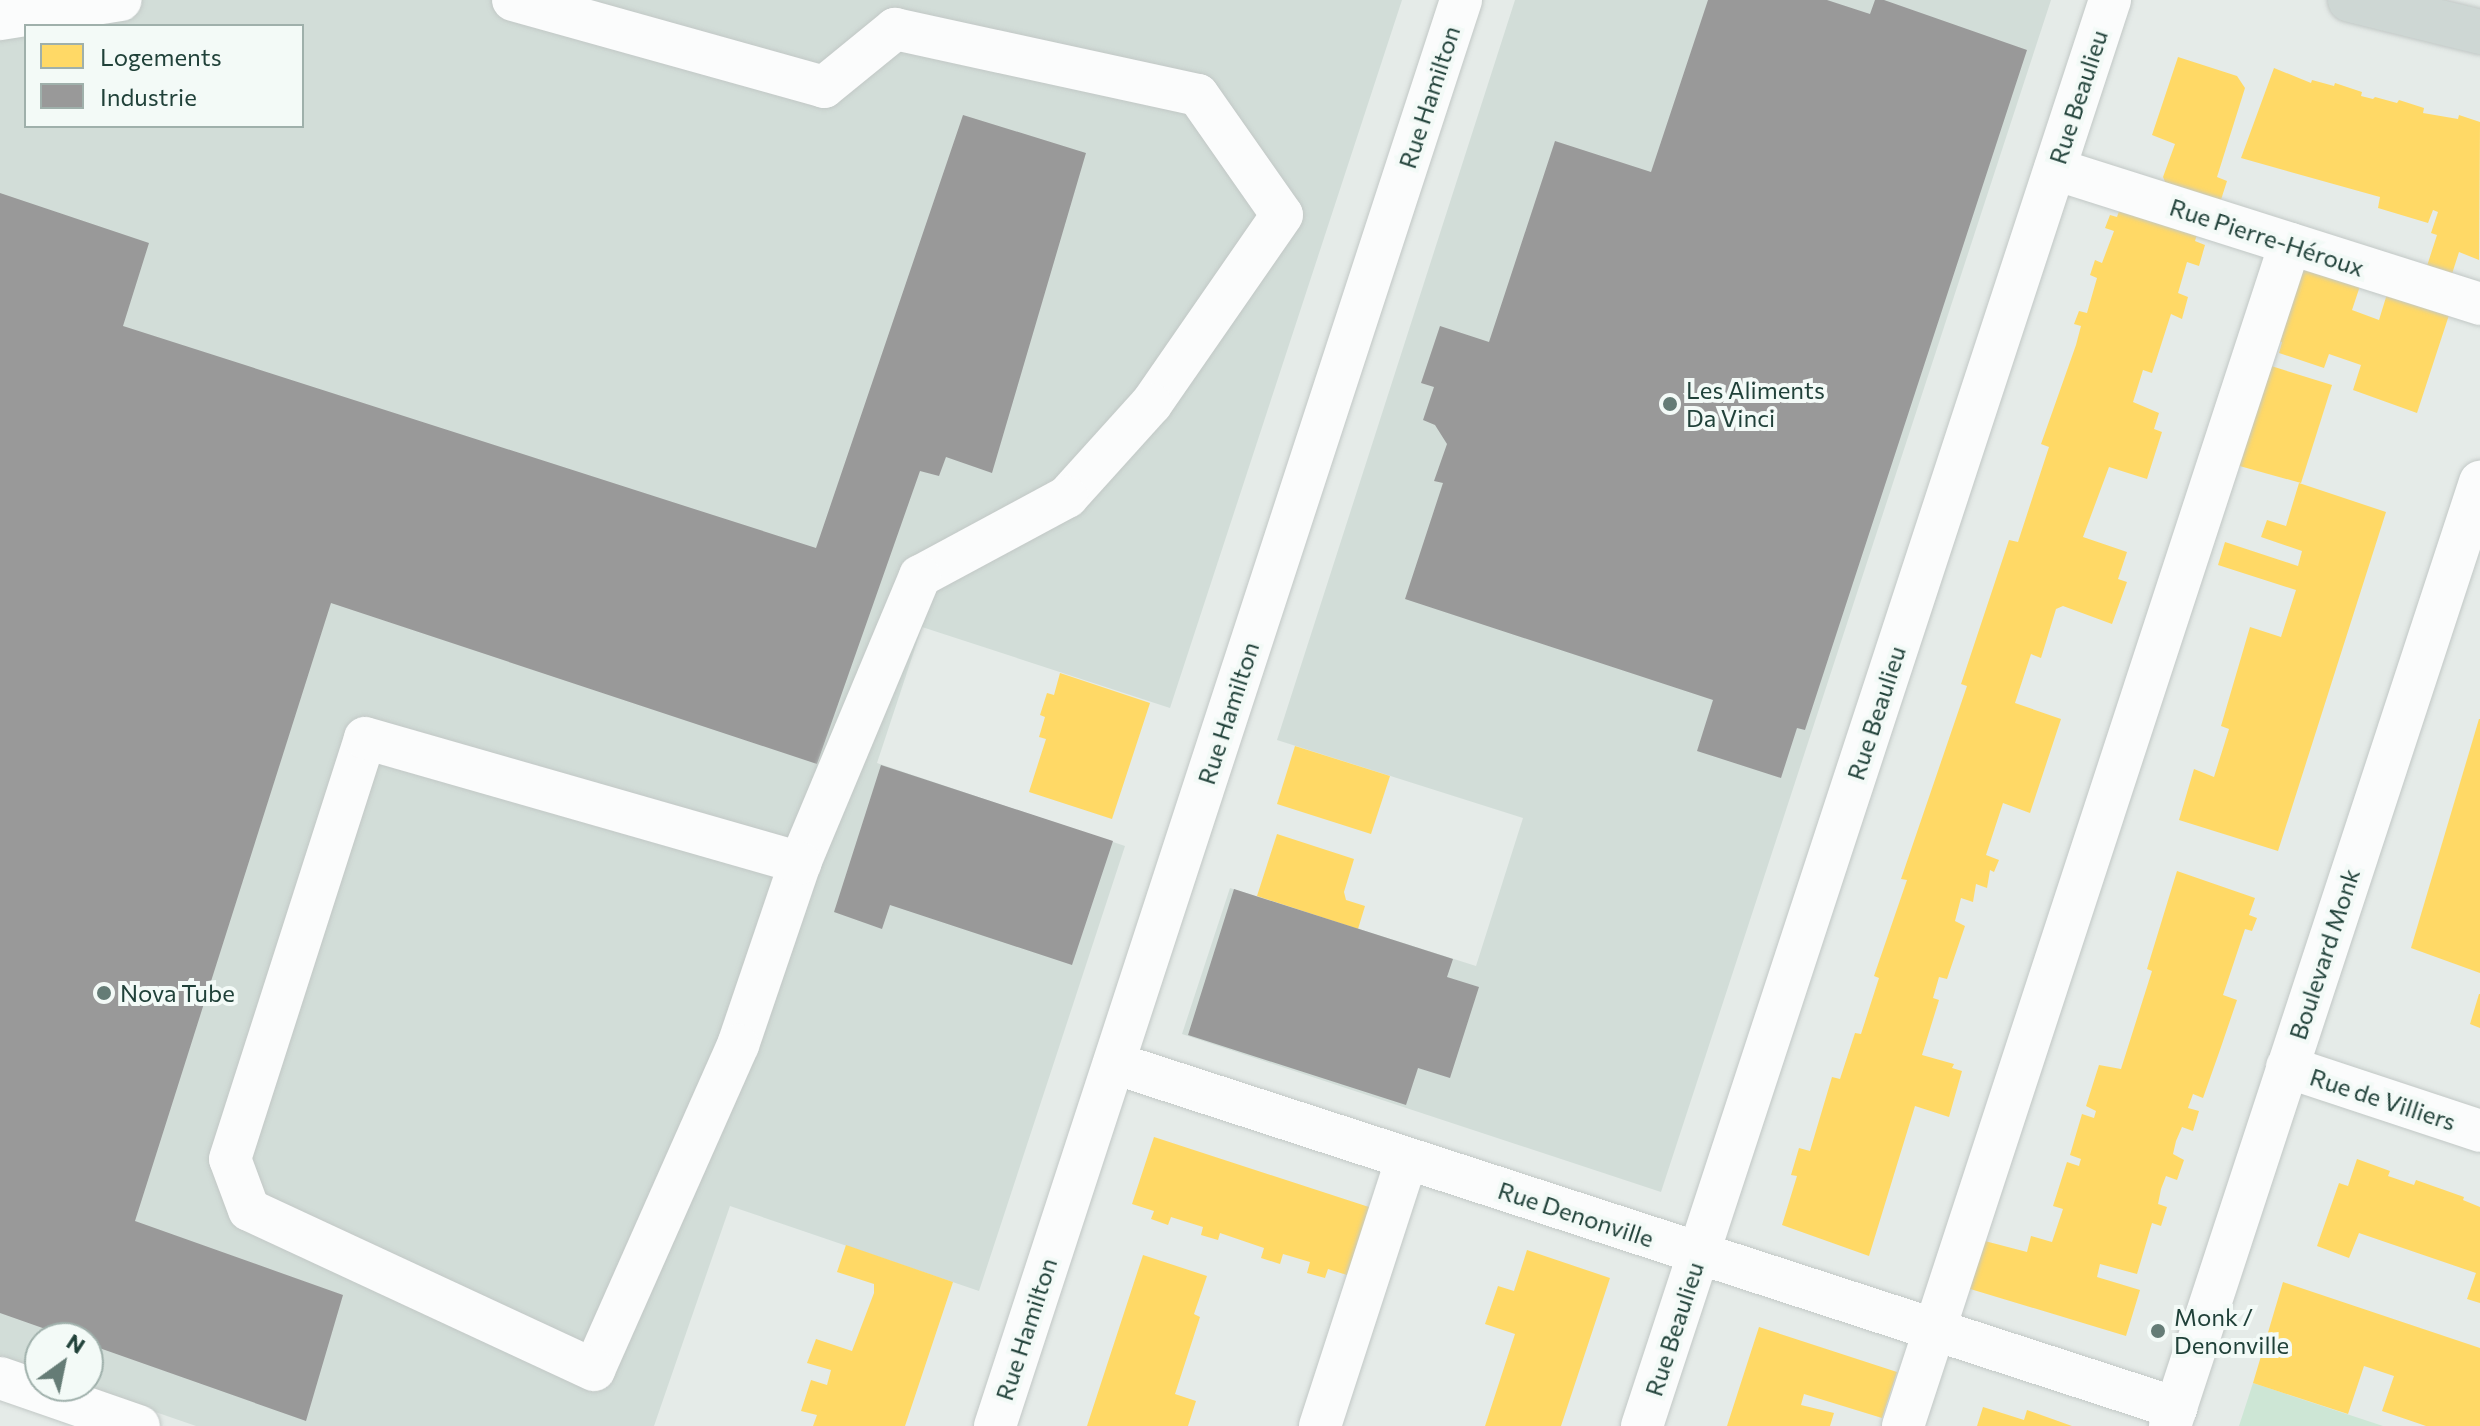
<!DOCTYPE html>
<meta charset="utf-8">
<style>
body{margin:0}
#map{position:relative;width:2480px;height:1426px;overflow:hidden;background:#e5ebe8;font-family:Commissioner,sans-serif}
div>[style]{position:absolute}
.built>*{inset:0;background:#d2ddd8}
.green>*{inset:0;background:#cde6d5}
.homes>*{inset:0;background:#ffd966}
.industry>*{inset:0;background:#999}
.roads{filter:drop-shadow(0 0 2px #c2c8c6) drop-shadow(0 0 2px #c2c8c6)}
.minor>*{height:42px;margin:-21px;padding:0 21px;transform-origin:21px;border-radius:21px;background:#fbfcfc}
.major>*{height:44px;margin:-22px;padding:0 22px;transform-origin:22px;border-radius:22px;background:#ced7d4}
.dots>*{width:22px;height:22px;translate:-50% -50%;box-sizing:border-box;border:4px solid #f3faf7;border-radius:50%}
span{translate:-50% -50%;white-space:nowrap;text-align:center;line-height:1.15;-webkit-text-stroke:8px #f3faf7;paint-order:stroke}
.street-label{font-size:24px;color:#204139}
.poi-label{font-size:24px;color:#204139}
.left{translate:0 -50%;text-align:left}
.legend{position:absolute;left:24px;top:24px;width:280px;height:104px;box-sizing:border-box;background:#f3faf7;border:2px solid #9fb0ab;margin:0;padding:10px 14px;list-style:none;font-size:24px;color:#204139}
.legend li{display:flex;align-items:center;gap:16px;height:40px}
.legend b{width:40px;border:2px solid #9fb0ab}
.north{position:absolute;left:24px;top:1322px;width:80px;height:80px;box-sizing:border-box;background:#f3faf7;border:2px solid #9fb0ab;border-radius:50%;rotate:33deg;font-size:22px;font-weight:700;line-height:32px;text-align:center;color:#204139}
.north::after{content:'';display:block;margin:auto;width:28px;height:36px;background:#657c76;clip-path:polygon(50% 0,100% 100%,50% 72%,0 100%)}
</style>
<div id="map">
<div class="built">
<i style="clip-path:polygon(evenodd,0 0,1402px 0,1170px 708px,922px 627px,877px 763px,1125px 846px,979px 1291px,730px 1206px,654px 1426px,196px 1426px,80px 1386px,88px 1386px,88px 1338px,40px 1338px,40px 1372px,0 1358px,0 0,26px 26px,302px 26px,302px 126px,26px 126px,26px 26px)"></i>
<i style="clip-path:polygon(1515px 0,2051px 0,1661px 1192px,1182px 1034px,1230px 888px,1476px 966px,1523px 818px,1277px 740px)"></i>
</div>
<div class="green">
<i style="clip-path:polygon(2253px 1383px,2383px 1426px,2239px 1426px)"></i>
</div>
<div class="homes">
<i style="clip-path:polygon(2178px 57px,2237px 76px,2245px 88px,2217px 177px,2227px 181px,2218px 209px,2166px 184px,2163px 177px,2175px 144px,2152px 135px)"></i>
<i style="clip-path:polygon(2274px 68px,2311px 83px,2312px 80px,2334px 86px,2335px 83px,2362px 92px,2361px 96px,2373px 99px,2375px 97px,2397px 103px,2399px 100px,2424px 108px,2423px 113px,2458px 119px,2459px 115px,2480px 122px,2479px 260px,2459px 252px,2451px 277px,2426px 269px,2437px 235px,2431px 233px,2438px 212px,2433px 210px,2428px 223px,2378px 208px,2380px 197px,2241px 158px)"></i>
<i style="clip-path:polygon(2123px 199px,2200px 225px,2195px 241px,2205px 245px,2199px 266px,2187px 262px,2178px 293px,2188px 297px,2182px 319px,2171px 314px,2152px 373px,2143px 370px,2133px 402px,2159px 413px,2154px 429px,2162px 432px,2147px 479px,2109px 467px,2083px 537px,2127px 552px,2118px 579px,2127px 582px,2112px 624px,2063px 606px,2056px 609px,2041px 658px,2031px 654px,2015px 703px,2061px 719px,2030px 813px,2003px 803px,1986px 855px,1999px 860px,1994px 872px,1990px 870px,1987px 888px,1976px 884px,1973px 902px,1961px 898px,1955px 921px,1965px 926px,1947px 979px,1939px 977px,1933px 998px,1939px 1000px,1922px 1055px,1954px 1064px,1952px 1068px,1962px 1071px,1949px 1117px,1915px 1106px,1869px 1256px,1782px 1225px,1797px 1176px,1791px 1175px,1799px 1148px,1810px 1151px,1832px 1077px,1840px 1079px,1855px 1033px,1861px 1034px,1879px 978px,1874px 976px,1907px 880px,1901px 879px,1967px 686px,1961px 684px,2009px 540px,2018px 542px,2049px 447px,2041px 444px,2076px 345px,2081px 326px,2074px 324px,2079px 311px,2087px 313px,2097px 278px,2090px 275px,2095px 260px,2102px 263px,2114px 231px,2105px 228px,2110px 215px,2117px 217px)"></i>
<i style="clip-path:polygon(2299px 263px,2361px 283px,2352px 310px,2379px 320px,2387px 294px,2449px 315px,2417px 413px,2353px 390px,2361px 365px,2329px 354px,2324px 368px,2279px 353px,2282px 342px,2274px 340px)"></i>
<i style="clip-path:polygon(2268px 365px,2332px 385px,2301px 483px,2236px 465px)"></i>
<i style="clip-path:polygon(2299px 483px,2386px 512px,2278px 851px,2179px 820px,2194px 769px,2214px 777px,2229px 729px,2221px 726px,2250px 627px,2281px 637px,2296px 590px,2218px 565px,2225px 542px,2298px 566px,2302px 551px,2261px 537px,2267px 520px,2286px 526px)"></i>
<i style="clip-path:polygon(1060px 673px,1150px 703px,1112px 819px,1029px 792px,1046px 739px,1039px 737px,1045px 717px,1040px 715px,1047px 693px,1054px 695px)"></i>
<i style="clip-path:polygon(2479px 719px,2480px 719px,2480px 973px,2411px 948px)"></i>
<i style="clip-path:polygon(1295px 746px,1390px 776px,1371px 834px,1277px 804px)"></i>
<i style="clip-path:polygon(1277px 834px,1354px 859px,1344px 892px,1346px 900px,1365px 906px,1358px 929px,1257px 896px)"></i>
<i style="clip-path:polygon(2177px 871px,2255px 898px,2249px 915px,2257px 918px,2252px 931px,2245px 929px,2223px 995px,2237px 1000px,2221px 1047px,2203px 1098px,2193px 1094px,2188px 1108px,2199px 1111px,2193px 1131px,2182px 1127px,2176px 1141px,2173px 1154px,2184px 1160px,2177px 1180px,2166px 1176px,2161px 1189px,2158px 1204px,2167px 1207px,2161px 1226px,2152px 1223px,2137px 1274px,2100px 1264px,2097px 1277px,2140px 1290px,2126px 1336px,1967px 1288px,1981px 1240px,2027px 1252px,2031px 1236px,2052px 1242px,2063px 1209px,2053px 1206px,2067px 1162px,2079px 1166px,2080px 1162px,2081px 1159px,2070px 1155px,2082px 1114px,2094px 1118px,2096px 1111px,2086px 1106px,2099px 1065px,2121px 1069px,2152px 971px,2147px 969px)"></i>
<i style="clip-path:polygon(2479px 994px,2480px 994px,2480px 1028px,2470px 1024px)"></i>
<i style="clip-path:polygon(1154px 1137px,1372px 1208px,1350px 1276px,1328px 1269px,1325px 1278px,1307px 1273px,1310px 1262px,1283px 1254px,1280px 1264px,1261px 1258px,1264px 1248px,1220px 1233px,1218px 1240px,1201px 1235px,1203px 1227px,1171px 1217px,1168px 1225px,1151px 1219px,1154px 1211px,1132px 1204px)"></i>
<i style="clip-path:polygon(2357px 1159px,2390px 1171px,2388px 1176px,2414px 1185px,2416px 1180px,2464px 1197px,2463px 1200px,2480px 1207px,2480px 1303px,2467px 1299px,2476px 1273px,2359px 1233px,2349px 1258px,2317px 1246px,2339px 1183px,2348px 1186px)"></i>
<i style="clip-path:polygon(846px 1245px,953px 1282px,905px 1426px,813px 1426px,817px 1415px,801px 1411px,811px 1380px,827px 1385px,831px 1370px,807px 1363px,816px 1339px,852px 1351px,874px 1293px,874px 1284px,837px 1272px)"></i>
<i style="clip-path:polygon(1527px 1250px,1610px 1278px,1561px 1426px,1485px 1426px,1515px 1334px,1485px 1324px,1498px 1286px,1514px 1291px)"></i>
<i style="clip-path:polygon(1143px 1255px,1207px 1276px,1194px 1314px,1200px 1317px,1175px 1394px,1196px 1401px,1188px 1426px,1087px 1426px)"></i>
<i style="clip-path:polygon(2283px 1282px,2480px 1348px,2480px 1426px,2426px 1426px,2382px 1411px,2394px 1376px,2364px 1366px,2348px 1414px,2253px 1383px)"></i>
<i style="clip-path:polygon(1759px 1327px,1897px 1372px,1882px 1418px,1804px 1394px,1801px 1405px,1834px 1413px,1830px 1426px,1727px 1426px)"></i>
<i style="clip-path:polygon(1983px 1407px,2024px 1420px,2027px 1410px,2072px 1426px,1977px 1426px)"></i>
</div>
<div class="industry">
<i style="clip-path:polygon(1708px 0,1827px 0,1870px 14px,1875px 0,1884px 0,2027px 50px,1805px 730px,1797px 728px,1781px 778px,1697px 751px,1713px 700px,1405px 599px,1443px 483px,1434px 481px,1447px 444px,1435px 425px,1423px 420px,1434px 387px,1421px 383px,1440px 326px,1489px 342px,1555px 141px,1651px 172px)"></i>
<i style="clip-path:polygon(963px 115px,1086px 153px,992px 473px,946px 457px,939px 476px,920px 471px,817px 764px,331px 603px,135px 1221px,343px 1295px,306px 1421px,88px 1344px,88px 1338px,71px 1338px,0 1313px,0 193px,149px 243px,123px 326px,816px 548px)"></i>
<i style="clip-path:polygon(881px 765px,1113px 841px,1072px 965px,890px 905px,882px 929px,834px 912px)"></i>
<i style="clip-path:polygon(1234px 889px,1453px 959px,1447px 977px,1479px 987px,1450px 1078px,1418px 1068px,1406px 1105px,1188px 1035px)"></i>
</div>
<div class="roads">
<div class="minor">
<i style="left:513px;top:0;width:323px;rotate:15.6deg"></i>
<i style="left:824px;top:87px;width:92px;rotate:-39.2deg"></i>
<i style="left:895px;top:29px;width:310px;rotate:12.3deg"></i>
<i style="left:1198px;top:95px;width:146px;rotate:55deg"></i>
<i style="left:1282px;top:215px;width:230px;rotate:124.7deg"></i>
<i style="left:1151px;top:404px;width:125px;rotate:132.1deg"></i>
<i style="left:1067px;top:497px;width:167px;rotate:151.7deg"></i>
<i style="left:920px;top:576px;width:311px;rotate:112.7deg"></i>
<i style="left:800px;top:863px;width:192px;rotate:108.8deg"></i>
<i style="left:738px;top:1045px;width:355px;rotate:113.9deg"></i>
<i style="left:594px;top:1370px;width:380px;rotate:-155.1deg"></i>
<i style="left:249px;top:1210px;width:54px;rotate:-110.4deg"></i>
<i style="left:230px;top:1159px;width:442px;rotate:-72.2deg"></i>
<i style="left:365px;top:738px;width:453px;rotate:16deg"></i>
<i style="left:0;top:19px;width:122px;rotate:-8.9deg"></i>
<i style="left:2055px;top:169px;width:446px;rotate:17.6deg"></i>
<i style="left:1114px;top:1063px;width:1117px;rotate:18deg"></i>
<i style="left:2287px;top:1067px;width:203px;rotate:18.3deg"></i>
<i style="left:0;top:1378px;width:147px;rotate:19.1deg"></i>
<i style="left:995px;top:1426px;width:1500px;rotate:-71.9deg"></i>
<i style="left:1320px;top:1426px;width:281px;rotate:-72deg"></i>
<i style="left:1642px;top:1426px;width:1501px;rotate:-71.83deg"></i>
<i style="left:1903px;top:1426px;width:1244px;rotate:-71.87deg"></i>
<i style="left:2170px;top:1426px;width:994px;rotate:-71.82deg"></i>
</div>
<div class="major">
<i style="left:2350px;top:0;width:134px;rotate:13.8deg"></i>
</div>
</div>
<div class="dots">
<i style="left:1670px;top:404px;background:#657c76"></i>
<i style="left:104px;top:993px;background:#657c76"></i>
<i style="left:2158px;top:1331px;background:#657c76"></i>
</div>
<div class="street-label">
<span style="left:1429px;top:97px;rotate:-72deg">Rue Hamilton</span>
<span style="left:2078px;top:97px;rotate:-72deg">Rue Beaulieu</span>
<span style="left:2267px;top:237px;rotate:18deg">Rue Pierre-Héroux</span>
<span style="left:1228px;top:713px;rotate:-72deg">Rue Hamilton</span>
<span style="left:1876px;top:713px;rotate:-72deg">Rue Beaulieu</span>
<span style="left:2324px;top:954px;rotate:-72deg">Boulevard Monk</span>
<span style="left:2383px;top:1099px;rotate:18deg">Rue de Villiers</span>
<span style="left:1576px;top:1214px;rotate:18deg">Rue Denonville</span>
<span style="left:1026px;top:1329px;rotate:-72deg">Rue Hamilton</span>
<span style="left:1674px;top:1329px;rotate:-72deg">Rue Beaulieu</span>
</div>
<div class="poi-label">
<span class="left" style="left:1686px;top:404px">Les Aliments<br>Da Vinci</span>
<span class="left" style="left:120px;top:993px">Nova Tube</span>
<span class="left" style="left:2174px;top:1331px">Monk /<br>Denonville</span>
</div>
<ul class="legend">
<li><b style="height:22px;background:#ffd966"></b>Logements</li>
<li><b style="height:22px;background:#999"></b>Industrie</li>
</ul>
<div class="north">N</div>
</div>
